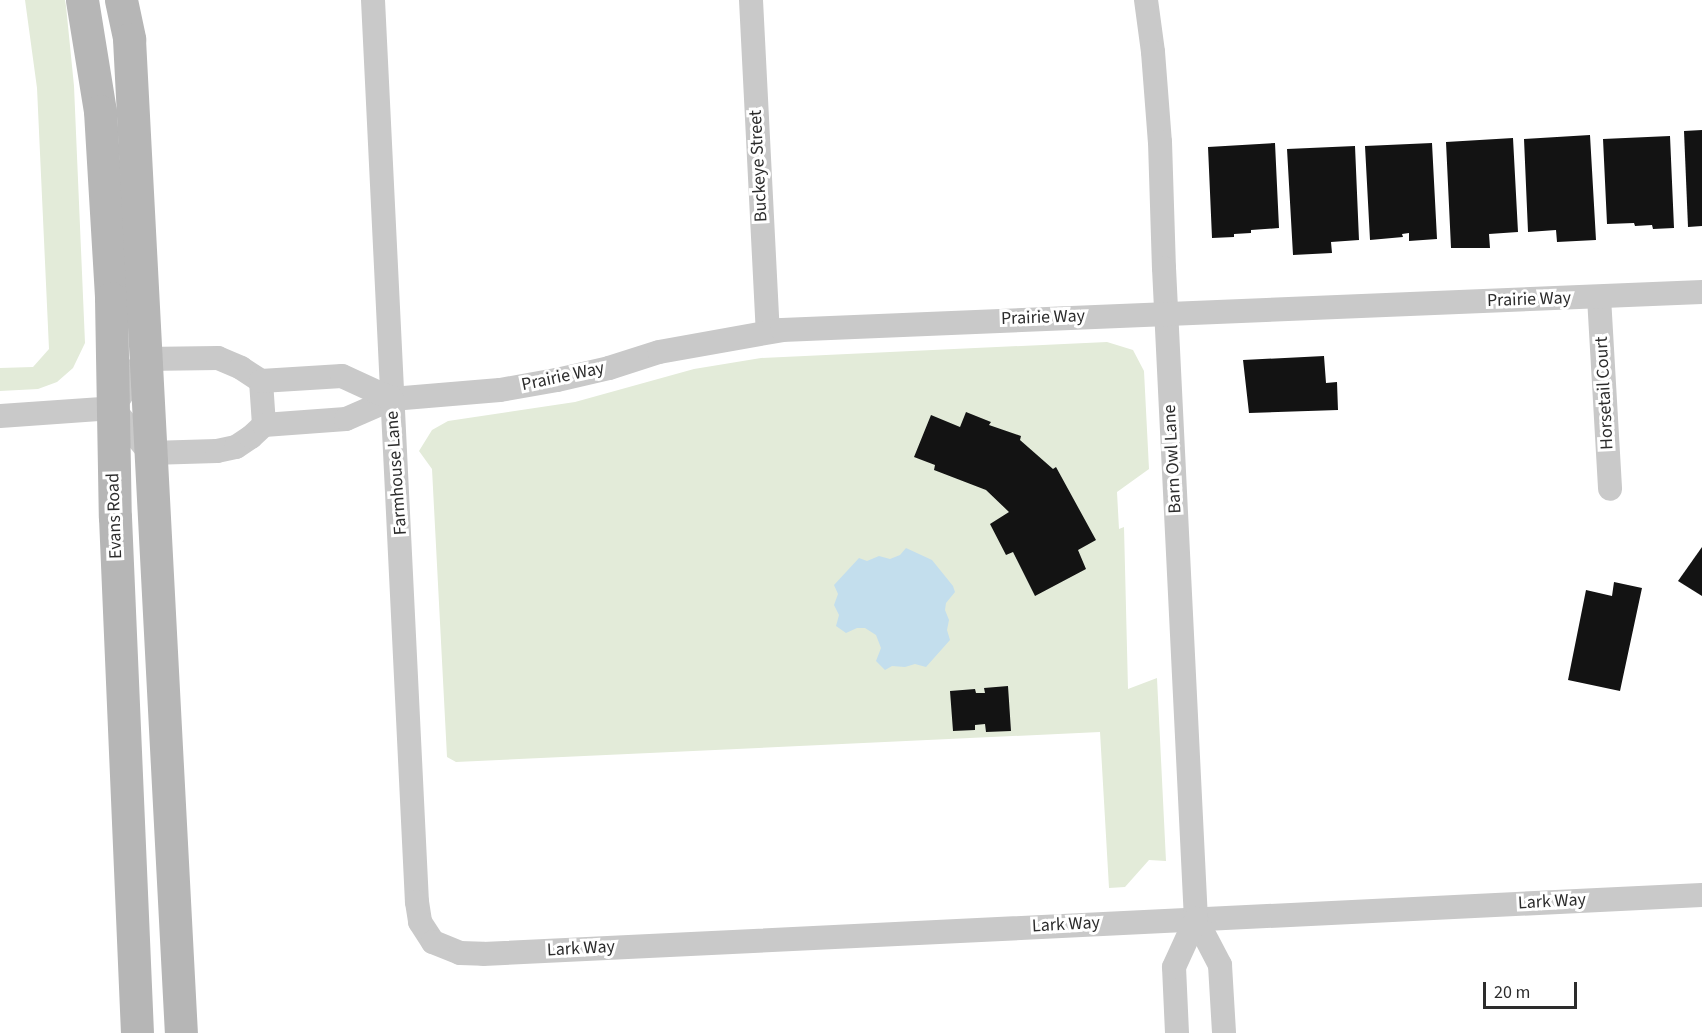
<!DOCTYPE html>
<style>
body{margin:0}
#map{position:relative;width:1702px;height:1033px;overflow:hidden;background:#fff;font-family:"Source Sans 3",sans-serif}
div>[style]{position:absolute}
.green>*{inset:0;background:#e3ebd9}
.water>*{inset:0;background:#c3deed}
.building>*{inset:0;background:#131313}
.street>*{height:24px;margin:-12px;padding:0 12px;transform-origin:12px;border-radius:12px;background:#c9c9c9}
.secondary>*{height:33px;margin:-16.5px;padding:0 16.5px;transform-origin:16.5px;border-radius:16.5px;background:#b6b6b6}
span{translate:-50% -50%;white-space:nowrap;text-align:center;line-height:1.15;-webkit-text-stroke:6px #fff;paint-order:stroke}
.street-label{font-size:18px;color:#2c2c2c}
.scale{position:absolute;left:1483px;top:982px;width:94px;height:27px;box-sizing:border-box;border:3px solid #2c2c2c;border-top:0;padding-left:8px;font-size:18px;line-height:21px;white-space:nowrap;color:#2c2c2c;-webkit-text-stroke:4px #fff;paint-order:stroke}
</style>
<div id="map">
<div class="green">
<i style="clip-path:polygon(25px 0,65px 0,66px 6px,74px 86px,85px 343px,73px 368px,57px 382px,38px 389px,0 391px,0 368px,33px 367px,49px 349px,37px 88px)"></i>
<i style="clip-path:polygon(1107px 342px,1133px 350px,1144px 371px,1149px 469px,1117px 492px,1119px 529px,1124px 527px,1128px 689px,1157px 678px,1166px 861px,1149px 860px,1125px 887px,1109px 888px,1100px 732px,456px 762px,447px 757px,432px 469px,419px 451px,432px 430px,448px 421px,575px 402px,694px 369px,761px 358px)"></i>
</div>
<div class="water">
<i style="clip-path:polygon(906px 548px,932px 560px,953px 586px,955px 592px,946px 603px,945px 610px,949px 620px,947px 630px,950px 640px,926px 667px,915px 664px,905px 667px,892px 666px,885px 670px,876px 661px,881px 648px,876px 635px,865px 628px,857px 628px,846px 633px,836px 626px,839px 615px,834px 605px,838px 594px,834px 585px,859px 558px,867px 561px,879px 556px,890px 559px,900px 555px)"></i>
</div>
<div class="building">
<i style="clip-path:polygon(1702px 130px,1702px 226px,1688px 227px,1684px 131px)"></i>
<i style="clip-path:polygon(1590px 135px,1596px 240px,1557px 242px,1556px 230px,1528px 232px,1524px 139px)"></i>
<i style="clip-path:polygon(1670px 136px,1674px 228px,1653px 229px,1652px 225px,1635px 226px,1634px 223px,1607px 224px,1603px 139px)"></i>
<i style="clip-path:polygon(1513px 138px,1518px 232px,1489px 234px,1490px 248px,1451px 248px,1446px 142px)"></i>
<i style="clip-path:polygon(1275px 143px,1279px 228px,1251px 230px,1251px 233px,1234px 234px,1234px 237px,1212px 238px,1208px 147px)"></i>
<i style="clip-path:polygon(1432px 143px,1437px 239px,1409px 241px,1409px 233px,1402px 234px,1403px 237px,1370px 240px,1365px 146px)"></i>
<i style="clip-path:polygon(1355px 146px,1359px 240px,1331px 242px,1332px 253px,1293px 255px,1287px 149px)"></i>
<i style="clip-path:polygon(1324px 356px,1326px 383px,1337px 382px,1338px 410px,1249px 413px,1243px 360px)"></i>
<i style="clip-path:polygon(966px 412px,991px 422px,989px 425px,1021px 436px,1020px 440px,1053px 469px,1056px 467px,1096px 540px,1078px 550px,1086px 569px,1035px 596px,1013px 552px,1006px 555px,990px 524px,1009px 512px,986px 490px,934px 470px,935px 465px,914px 457px,931px 415px,960px 427px)"></i>
<i style="clip-path:polygon(1702px 547px,1702px 596px,1678px 581px)"></i>
<i style="clip-path:polygon(1614px 582px,1642px 588px,1620px 691px,1568px 680px,1586px 590px,1612px 596px)"></i>
<i style="clip-path:polygon(1008px 686px,1011px 731px,986px 732px,985px 724px,975px 725px,975px 730px,953px 731px,950px 691px,975px 689px,976px 693px,985px 693px,984px 688px)"></i>
</div>
<div class="street">
<i style="left:373px;top:0;width:903px;rotate:87.21deg"></i>
<i style="left:417px;top:902px;width:20px;rotate:81deg"></i>
<i style="left:420px;top:922px;width:24px;rotate:57deg"></i>
<i style="left:433px;top:942px;width:29px;rotate:22deg"></i>
<i style="left:460px;top:953px;width:23px;rotate:2deg"></i>
<i style="left:483px;top:954px;width:1220px;rotate:-2.77deg"></i>
<i style="left:751px;top:0;width:331px;rotate:87.1deg"></i>
<i style="left:1146px;top:0;width:52px;rotate:82.3deg"></i>
<i style="left:1153px;top:52px;width:90px;rotate:85.6deg"></i>
<i style="left:1160px;top:142px;width:126px;rotate:88.2deg"></i>
<i style="left:1164px;top:268px;width:652px;rotate:87.19deg"></i>
<i style="left:1196px;top:919px;width:52px;rotate:62.4deg"></i>
<i style="left:1220px;top:965px;width:68px;rotate:86.6deg"></i>
<i style="left:1599px;top:297px;width:192px;rotate:86.7deg"></i>
<i style="left:261px;top:381px;width:44px;rotate:86.1deg"></i>
<i style="left:113px;top:408px;width:58px;rotate:50.6deg"></i>
<i style="left:150px;top:453px;width:67px;rotate:-1.7deg"></i>
<i style="left:217px;top:451px;width:19px;rotate:-12deg"></i>
<i style="left:236px;top:447px;width:18px;rotate:-34deg"></i>
<i style="left:251px;top:437px;width:18px;rotate:-43deg"></i>
<i style="left:264px;top:425px;width:82px;rotate:-4.2deg"></i>
<i style="left:346px;top:419px;width:50px;rotate:-23.5deg"></i>
<i style="left:392px;top:399px;width:108px;rotate:-4.8deg"></i>
<i style="left:500px;top:390px;width:58px;rotate:-10deg"></i>
<i style="left:557px;top:380px;width:53px;rotate:-13deg"></i>
<i style="left:609px;top:368px;width:52px;rotate:-17.7deg"></i>
<i style="left:659px;top:352px;width:125px;rotate:-10.1deg"></i>
<i style="left:782px;top:330px;width:921px;rotate:-2.37deg"></i>
<i style="left:113px;top:408px;width:58px;rotate:-57.7deg"></i>
<i style="left:144px;top:359px;width:74px;rotate:-0.8deg"></i>
<i style="left:218px;top:358px;width:25px;rotate:23deg"></i>
<i style="left:241px;top:368px;width:24px;rotate:33deg"></i>
<i style="left:261px;top:381px;width:81px;rotate:-3.5deg"></i>
<i style="left:342px;top:376px;width:55px;rotate:24.7deg"></i>
<i style="left:0;top:416px;width:113px;rotate:-4deg"></i>
<i style="left:1177px;top:1033px;width:66px;rotate:-92.6deg"></i>
<i style="left:1174px;top:967px;width:53px;rotate:-65.4deg"></i>
</div>
<div class="secondary">
<i style="left:82px;top:0;width:112px;rotate:80.8deg"></i>
<i style="left:100px;top:111px;width:187px;rotate:86.6deg"></i>
<i style="left:111px;top:298px;width:219px;rotate:89deg"></i>
<i style="left:115px;top:517px;width:516px;rotate:87.56deg"></i>
<i style="left:121px;top:0;width:40px;rotate:78deg"></i>
<i style="left:129px;top:39px;width:995px;rotate:87.01deg"></i>
</div>
<div class="street-label">
<span style="left:759px;top:166px;rotate:-93deg">Buckeye Street</span>
<span style="left:1529px;top:300px;rotate:-2deg">Prairie Way</span>
<span style="left:1043px;top:318px;rotate:-2deg">Prairie Way</span>
<span style="left:563px;top:377px;rotate:-12deg">Prairie Way</span>
<span style="left:1605px;top:393px;rotate:-93deg">Horsetail Court</span>
<span style="left:1173px;top:459px;rotate:-93deg">Barn Owl Lane</span>
<span style="left:397px;top:473px;rotate:-94deg">Farmhouse Lane</span>
<span style="left:115px;top:516px;rotate:-92deg">Evans Road</span>
<span style="left:1552px;top:902px;rotate:-3deg">Lark Way</span>
<span style="left:1066px;top:925px;rotate:-3deg">Lark Way</span>
<span style="left:581px;top:949px;rotate:-3deg">Lark Way</span>
</div>
<div class="scale">20 m</div>
</div>
